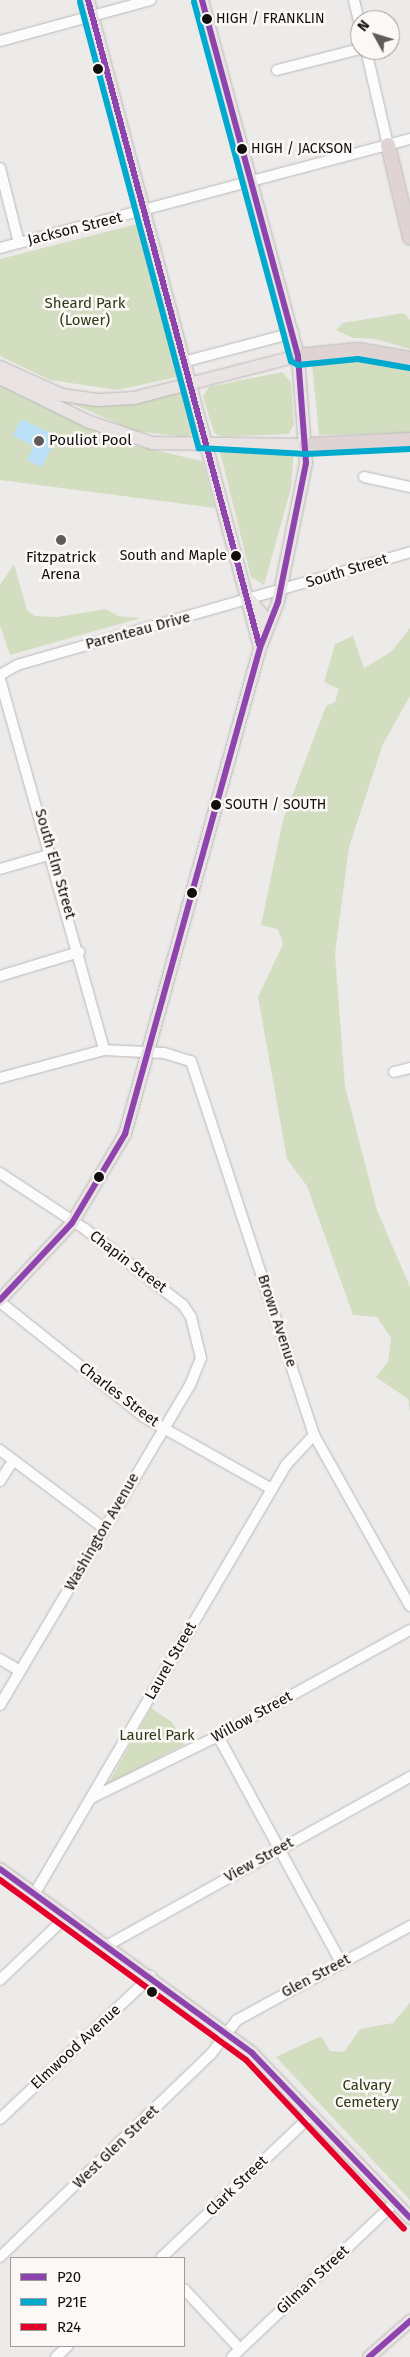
<!DOCTYPE html>
<style>
body{margin:0}
#map{position:relative;width:410px;height:2357px;overflow:hidden;background:#edebe9;font-family:"Fira Sans",sans-serif}
div>[style]{position:absolute}
.green>*{inset:0;background:#d3dec1}
.water>*{inset:0;background:#bce0f7}
.roads{filter:drop-shadow(0 0 1px #bab8b8) drop-shadow(0 0 1px #bab8b8)}
.minor>*{height:10px;margin:-5px;padding:0 5px;transform-origin:5px;border-radius:5px;background:#fcfcfc}
.major>*{height:12px;margin:-6px;padding:0 6px;transform-origin:6px;border-radius:6px;background:#eae3e3}
.highway>*{height:14px;margin:-7px;padding:0 7px;transform-origin:7px;border-radius:7px;background:#dfd3d3}
.bus-1>*{height:6px;margin:-3px;padding:0 3px;transform-origin:3px;border-radius:3px;background:#8e44ad}
.bus-2>*{height:6px;margin:-3px;padding:0 3px;transform-origin:3px;border-radius:3px;background:#00a9ce}
.bus-3>*{height:6px;margin:-3px;padding:0 3px;transform-origin:3px;border-radius:3px;background:#e4002b}
.dots>*{width:14px;height:14px;translate:-50% -50%;box-sizing:border-box;border:2px solid #fbf8f6;border-radius:50%}
span{translate:-50% -50%;white-space:nowrap;text-align:center;line-height:1.15;-webkit-text-stroke:5px #fbf8f6;paint-order:stroke}
.bus-label{font-size:14px;color:#100f0e}
.left{translate:0 -50%;text-align:left}
.right{translate:-100% -50%;text-align:right}
.street-label{font-size:15px;color:#100f0e}
.park-label{font-size:15px;color:#2c3a17}
.poi-label{font-size:15px;color:#100f0e}
.legend{position:absolute;left:10px;top:2257px;width:175px;height:90px;box-sizing:border-box;background:#fbf8f6;border:1px solid #9d9b99;margin:0;padding:6px 9px;list-style:none;font-size:15px;color:#100f0e}
.legend li{display:flex;align-items:center;gap:10px;height:25px}
.legend b{width:25px;border:1px solid #9d9b99}
.north{position:absolute;left:350px;top:10px;width:50px;height:50px;box-sizing:border-box;background:#fbf8f6;border:1px solid #9d9b99;border-radius:50%;rotate:309deg;font-size:14px;font-weight:700;line-height:20px;text-align:center;color:#100f0e}
.north::after{content:'';display:block;margin:auto;width:18px;height:22px;background:#5d5c5b;clip-path:polygon(50% 0,100% 100%,50% 72%,0 100%)}
</style>
<div id="map">
<div class="green">
<i style="clip-path:polygon(137px 224px,177px 377px,117px 390px,50px 380px,0 356px,0 259px)"></i>
<i style="clip-path:polygon(404px 313px,410px 320px,410px 349px,375px 339px,353px 338px,336px 330px,343px 323px)"></i>
<i style="clip-path:polygon(362px 357px,410px 364px,410px 433px,319px 435px,312px 365px)"></i>
<i style="clip-path:polygon(282px 372px,291px 382px,294px 425px,289px 434px,223px 437px,214px 433px,203px 396px,209px 387px)"></i>
<i style="clip-path:polygon(0 383px,124px 443px,202px 461px,215px 508px,0 480px)"></i>
<i style="clip-path:polygon(184px 392px,196px 432px,187px 437px,135px 431px,73px 404px,143px 401px)"></i>
<i style="clip-path:polygon(219px 448px,294px 449px,291px 488px,264px 585px,251px 577px)"></i>
<i style="clip-path:polygon(14px 564px,27px 610px,35px 616px,57px 617px,106px 609px,118px 616px,141px 618px,10px 655px,0 625px,0 585px)"></i>
<i style="clip-path:polygon(410px 628px,410px 696px,383px 744px,349px 847px,335px 954px,345px 1086px,377px 1210px,410px 1287px,410px 1412px,408px 1399px,376px 1377px,388px 1362px,391px 1338px,377px 1317px,353px 1315px,307px 1186px,287px 1159px,258px 997px,283px 944px,278px 929px,261px 925px,283px 820px,326px 706px,335px 702px,339px 689px,324px 682px,335px 644px,353px 636px,364px 668px,391px 652px)"></i>
<i style="clip-path:polygon(151px 1708px,172px 1722px,184px 1745px,108px 1784px)"></i>
<i style="clip-path:polygon(410px 2003px,410px 2200px,276px 2057px,321px 2036px,330px 2051px,344px 2052px,360px 2029px,393px 2023px)"></i>
</div>
<div class="water">
<i style="clip-path:polygon(21px 419px,57px 436px,42px 467px,27px 460px,34px 446px,13px 436px)"></i>
</div>
<div class="roads">
<div class="minor">
<i style="left:354px;top:0;width:26px;rotate:77deg"></i>
<i style="left:0;top:41px;width:156px;rotate:-15.2deg"></i>
<i style="left:366px;top:50px;width:98px;rotate:77deg"></i>
<i style="left:277px;top:70px;width:86px;rotate:-14.2deg"></i>
<i style="left:0;top:168px;width:77px;rotate:75.8deg"></i>
<i style="left:0;top:248px;width:424px;rotate:-14.9deg"></i>
<i style="left:187px;top:361px;width:110px;rotate:-14.8deg"></i>
<i style="left:364px;top:477px;width:47px;rotate:12.3deg"></i>
<i style="left:0;top:675px;width:20px;rotate:-30deg"></i>
<i style="left:17px;top:665px;width:409px;rotate:-16deg"></i>
<i style="left:0;top:679px;width:385px;rotate:74.3deg"></i>
<i style="left:0;top:869px;width:54px;rotate:-16.1deg"></i>
<i style="left:0;top:976px;width:83px;rotate:-16.9deg"></i>
<i style="left:394px;top:1072px;width:16px;rotate:-14deg"></i>
<i style="left:0;top:1078px;width:108px;rotate:-15.1deg"></i>
<i style="left:104px;top:1050px;width:60px;rotate:2.9deg"></i>
<i style="left:164px;top:1053px;width:28px;rotate:17deg"></i>
<i style="left:191px;top:1061px;width:394px;rotate:71.8deg"></i>
<i style="left:314px;top:1435px;width:196px;rotate:60.7deg"></i>
<i style="left:0;top:1173px;width:102px;rotate:33.4deg"></i>
<i style="left:85px;top:1229px;width:124px;rotate:37.8deg"></i>
<i style="left:183px;top:1305px;width:14px;rotate:56deg"></i>
<i style="left:191px;top:1317px;width:42px;rotate:76.3deg"></i>
<i style="left:201px;top:1358px;width:29px;rotate:112deg"></i>
<i style="left:190px;top:1385px;width:372px;rotate:120.7deg"></i>
<i style="left:0;top:1302px;width:184px;rotate:38.6deg"></i>
<i style="left:144px;top:1417px;width:147px;rotate:29.4deg"></i>
<i style="left:0;top:1450px;width:131px;rotate:37deg"></i>
<i style="left:0;top:1481px;width:24px;rotate:-57deg"></i>
<i style="left:0;top:1659px;width:23px;rotate:31deg"></i>
<i style="left:218px;top:1736px;width:258px;rotate:61.5deg"></i>
<i style="left:91px;top:1798px;width:141px;rotate:-26deg"></i>
<i style="left:218px;top:1736px;width:219px;rotate:-28.9deg"></i>
<i style="left:35px;top:1893px;width:496px;rotate:-59.6deg"></i>
<i style="left:286px;top:1465px;width:41px;rotate:-47deg"></i>
<i style="left:108px;top:1945px;width:346px;rotate:-29.1deg"></i>
<i style="left:0;top:1980px;width:93px;rotate:-43.7deg"></i>
<i style="left:0;top:2119px;width:208px;rotate:-43.4deg"></i>
<i style="left:0;top:2257px;width:293px;rotate:-43.9deg"></i>
<i style="left:211px;top:2054px;width:43px;rotate:-52.6deg"></i>
<i style="left:237px;top:2020px;width:197px;rotate:-28.5deg"></i>
<i style="left:161px;top:2258px;width:209px;rotate:-43.5deg"></i>
<i style="left:184px;top:2289px;width:82px;rotate:47deg"></i>
<i style="left:56px;top:2357px;width:16px;rotate:-43deg"></i>
<i style="left:232px;top:2357px;width:224px;rotate:-43.5deg"></i>
</div>
<div class="major">
<i style="left:88px;top:0;width:670px;rotate:75.13deg"></i>
<i style="left:0;top:367px;width:68px;rotate:24.3deg"></i>
<i style="left:62px;top:395px;width:36px;rotate:8deg"></i>
<i style="left:98px;top:400px;width:36px;rotate:-3deg"></i>
<i style="left:134px;top:398px;width:169px;rotate:-14.4deg"></i>
<i style="left:0;top:378px;width:97px;rotate:26.3deg"></i>
<i style="left:87px;top:421px;width:69px;rotate:18.7deg"></i>
<i style="left:152px;top:443px;width:154px;rotate:0.7deg"></i>
<i style="left:251px;top:601px;width:17px;rotate:50deg"></i>
<i style="left:262px;top:614px;width:22px;rotate:90deg"></i>
<i style="left:0;top:1300px;width:105px;rotate:-46.9deg"></i>
<i style="left:72px;top:1223px;width:104px;rotate:-59.2deg"></i>
<i style="left:125px;top:1134px;width:504px;rotate:-74.48deg"></i>
<i style="left:260px;top:648px;width:49px;rotate:-68.6deg"></i>
<i style="left:278px;top:602px;width:142px;rotate:-78.6deg"></i>
<i style="left:306px;top:463px;width:107px;rotate:-94.3deg"></i>
<i style="left:298px;top:356px;width:369px;rotate:-105.1deg"></i>
<i style="left:0;top:1869px;width:312px;rotate:36.1deg"></i>
<i style="left:252px;top:2053px;width:228px;rotate:46.2deg"></i>
<i style="left:369px;top:2357px;width:55px;rotate:-41.3deg"></i>
</div>
<div class="highway">
<i style="left:388px;top:145px;width:95px;rotate:76.6deg"></i>
<i style="left:298px;top:356px;width:60px;rotate:-5.7deg"></i>
<i style="left:358px;top:350px;width:53px;rotate:9.8deg"></i>
<i style="left:306px;top:445px;width:104px;rotate:-2.8deg"></i>
</div>
</div>
<div class="bus-1">
<i style="left:88px;top:0;width:670px;rotate:75.13deg"></i>
<i style="left:0;top:1300px;width:105px;rotate:-46.9deg"></i>
<i style="left:72px;top:1223px;width:104px;rotate:-59.2deg"></i>
<i style="left:125px;top:1134px;width:504px;rotate:-74.48deg"></i>
<i style="left:260px;top:648px;width:49px;rotate:-68.6deg"></i>
<i style="left:278px;top:602px;width:142px;rotate:-78.6deg"></i>
<i style="left:306px;top:463px;width:107px;rotate:-94.3deg"></i>
<i style="left:298px;top:356px;width:369px;rotate:-105.1deg"></i>
<i style="left:0;top:1869px;width:312px;rotate:36.1deg"></i>
<i style="left:252px;top:2053px;width:228px;rotate:46.2deg"></i>
<i style="left:369px;top:2357px;width:55px;rotate:-41.3deg"></i>
</div>
<div class="bus-2">
<i style="left:80px;top:2px;width:462px;rotate:75.1deg"></i>
<i style="left:199px;top:448px;width:107px;rotate:3.2deg"></i>
<i style="left:306px;top:454px;width:104px;rotate:-2.8deg"></i>
<i style="left:194px;top:2px;width:372px;rotate:74.9deg"></i>
<i style="left:291px;top:361px;width:8px;rotate:30deg"></i>
<i style="left:298px;top:365px;width:60px;rotate:-5.7deg"></i>
<i style="left:358px;top:359px;width:52px;rotate:10deg"></i>
</div>
<div class="bus-3">
<i style="left:0;top:1880px;width:305px;rotate:36.2deg"></i>
<i style="left:246px;top:2060px;width:231px;rotate:46.9deg"></i>
</div>
<div class="dots">
<i style="left:207px;top:19px;background:#100f0e"></i>
<i style="left:98px;top:69px;background:#100f0e"></i>
<i style="left:242px;top:149px;background:#100f0e"></i>
<i style="left:39px;top:441px;background:#5d5c5b"></i>
<i style="left:61px;top:540px;background:#5d5c5b"></i>
<i style="left:236px;top:556px;background:#100f0e"></i>
<i style="left:216px;top:805px;background:#100f0e"></i>
<i style="left:192px;top:893px;background:#100f0e"></i>
<i style="left:99px;top:1177px;background:#100f0e"></i>
<i style="left:152px;top:1992px;background:#100f0e"></i>
</div>
<div class="bus-label">
<span class="left" style="left:216px;top:19px">HIGH / FRANKLIN</span>
<span class="left" style="left:251px;top:149px">HIGH / JACKSON</span>
<span class="right" style="left:227px;top:556px">South and Maple</span>
<span class="left" style="left:225px;top:805px">SOUTH / SOUTH</span>
</div>
<div class="street-label">
<span style="left:75px;top:229px;rotate:-14deg">Jackson Street</span>
<span style="left:347px;top:571px;rotate:-17deg">South Street</span>
<span style="left:138px;top:631px;rotate:-15deg">Parenteau Drive</span>
<span style="left:55px;top:864px;rotate:74deg">South Elm Street</span>
<span style="left:128px;top:1262px;rotate:37deg">Chapin Street</span>
<span style="left:277px;top:1321px;rotate:72deg">Brown Avenue</span>
<span style="left:119px;top:1395px;rotate:37deg">Charles Street</span>
<span style="left:102px;top:1532px;rotate:-60deg">Washington Avenue</span>
<span style="left:171px;top:1661px;rotate:-60deg">Laurel Street</span>
<span style="left:252px;top:1717px;rotate:-29deg">Willow Street</span>
<span style="left:259px;top:1860px;rotate:-29deg">View Street</span>
<span style="left:316px;top:1976px;rotate:-28deg">Glen Street</span>
<span style="left:76px;top:2047px;rotate:-43deg">Elmwood Avenue</span>
<span style="left:116px;top:2147px;rotate:-44deg">West Glen Street</span>
<span style="left:237px;top:2186px;rotate:-44deg">Clark Street</span>
<span style="left:313px;top:2280px;rotate:-43deg">Gilman Street</span>
</div>
<div class="park-label">
<span style="left:85px;top:312px">Sheard Park<br>(Lower)</span>
<span style="left:157px;top:1736px">Laurel Park</span>
<span style="left:367px;top:2094px">Calvary<br>Cemetery</span>
</div>
<div class="poi-label">
<span class="left" style="left:49px;top:441px">Pouliot Pool</span>
<span style="left:61px;top:566px">Fitzpatrick<br>Arena</span>
</div>
<ul class="legend">
<li><b style="height:6px;background:#8e44ad"></b>P20</li>
<li><b style="height:6px;background:#00a9ce"></b>P21E</li>
<li><b style="height:6px;background:#e4002b"></b>R24</li>
</ul>
<div class="north">N</div>
</div>
